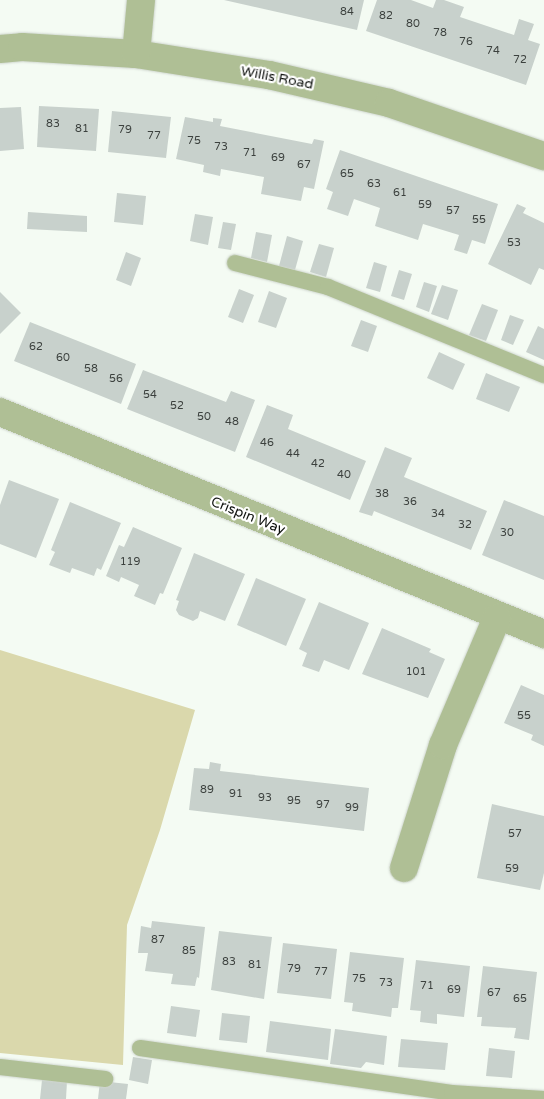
<!DOCTYPE html>
<style>
body{margin:0}
#map{position:relative;width:544px;height:1099px;overflow:hidden;background:#f4fbf3;font-family:"Varela Round",sans-serif}
div>[style]{position:absolute}
.green>*{inset:0;background:#dad8ac}
.building>*{inset:0;background:#c8d1cc}
.roads{filter:drop-shadow(0 0 1px #cfd6ce) drop-shadow(0 0 1px #cfd6ce)}
.lane>*{height:16px;margin:-8px;padding:0 8px;transform-origin:8px;border-radius:8px;background:#afbf95}
.street>*{height:28px;margin:-14px;padding:0 14px;transform-origin:14px;border-radius:14px;background:#afbf95}
span{translate:-50% -50%;white-space:nowrap;text-align:center;line-height:1.15;-webkit-text-stroke:4.5px #fff;paint-order:stroke}
.number-label{font-size:11px;color:#3c413e}
.number-label span{-webkit-text-stroke-width:0}
.street-label{font-size:14px;color:#0e110e}
</style>
<div id="map">
<div class="green">
<i style="clip-path:polygon(0 650px,195px 710px,160px 830px,127px 925px,123px 1065px,0 1053px)"></i>
</div>
<div class="building">
<i style="clip-path:polygon(224px 0,364px 0,357px 30px)"></i>
<i style="clip-path:polygon(377px 0,411px 0,433px 8px,436px 0,444px 0,464px 7px,460px 17px,514px 35px,519px 19px,534px 24px,528px 40px,540px 44px,526px 85px,366px 31px)"></i>
<i style="clip-path:polygon(39px 106px,99px 109px,96px 151px,37px 147px)"></i>
<i style="clip-path:polygon(21px 107px,24px 149px,0 151px,0 108px)"></i>
<i style="clip-path:polygon(112px 111px,171px 117px,166px 158px,108px 152px)"></i>
<i style="clip-path:polygon(185px 117px,213px 122px,213px 118px,222px 119px,220px 126px,312px 144px,314px 139px,324px 141px,314px 189px,304px 187px,301px 201px,261px 194px,264px 177px,221px 169px,220px 176px,203px 172px,204px 165px,176px 159px)"></i>
<i style="clip-path:polygon(340px 150px,498px 204px,485px 244px,472px 240px,467px 254px,454px 250px,459px 235px,423px 224px,418px 240px,375px 226px,380px 208px,354px 199px,348px 216px,327px 209px,333px 192px,326px 189px)"></i>
<i style="clip-path:polygon(117px 193px,146px 196px,143px 225px,114px 222px)"></i>
<i style="clip-path:polygon(517px 204px,526px 208px,523px 213px,544px 223px,544px 270px,539px 268px,531px 285px,488px 264px)"></i>
<i style="clip-path:polygon(28px 212px,87px 216px,87px 232px,27px 229px)"></i>
<i style="clip-path:polygon(195px 214px,213px 217px,208px 245px,190px 241px)"></i>
<i style="clip-path:polygon(223px 222px,236px 224px,231px 250px,218px 248px)"></i>
<i style="clip-path:polygon(256px 232px,272px 235px,267px 262px,251px 258px)"></i>
<i style="clip-path:polygon(287px 236px,303px 241px,295px 270px,279px 266px)"></i>
<i style="clip-path:polygon(319px 244px,334px 248px,326px 277px,310px 272px)"></i>
<i style="clip-path:polygon(126px 252px,141px 258px,131px 286px,116px 280px)"></i>
<i style="clip-path:polygon(374px 262px,387px 266px,380px 292px,366px 288px)"></i>
<i style="clip-path:polygon(399px 270px,412px 274px,404px 300px,391px 296px)"></i>
<i style="clip-path:polygon(424px 282px,437px 286px,429px 312px,416px 307px)"></i>
<i style="clip-path:polygon(442px 285px,458px 290px,448px 320px,431px 314px)"></i>
<i style="clip-path:polygon(239px 289px,254px 295px,243px 323px,228px 317px)"></i>
<i style="clip-path:polygon(269px 291px,287px 298px,276px 328px,258px 322px)"></i>
<i style="clip-path:polygon(0 292px,21px 313px,0 334px)"></i>
<i style="clip-path:polygon(482px 304px,498px 310px,486px 341px,469px 335px)"></i>
<i style="clip-path:polygon(510px 315px,524px 320px,513px 345px,501px 340px)"></i>
<i style="clip-path:polygon(361px 320px,377px 326px,368px 352px,351px 346px)"></i>
<i style="clip-path:polygon(30px 322px,136px 364px,121px 404px,14px 361px)"></i>
<i style="clip-path:polygon(538px 326px,544px 329px,544px 360px,526px 352px)"></i>
<i style="clip-path:polygon(439px 352px,465px 364px,453px 390px,427px 378px)"></i>
<i style="clip-path:polygon(143px 370px,226px 402px,231px 391px,255px 400px,235px 452px,127px 409px)"></i>
<i style="clip-path:polygon(486px 373px,520px 387px,509px 412px,476px 399px)"></i>
<i style="clip-path:polygon(267px 405px,293px 415px,288px 429px,366px 461px,350px 500px,246px 457px)"></i>
<i style="clip-path:polygon(385px 447px,412px 458px,404px 477px,487px 511px,471px 550px,374px 511px,372px 516px,359px 512px)"></i>
<i style="clip-path:polygon(9px 480px,59px 499px,36px 558px,0 544px,0 505px)"></i>
<i style="clip-path:polygon(504px 500px,544px 516px,544px 580px,482px 555px)"></i>
<i style="clip-path:polygon(70px 502px,121px 523px,101px 570px,97px 568px,94px 576px,72px 568px,70px 573px,49px 565px,55px 552px,51px 550px)"></i>
<i style="clip-path:polygon(133px 527px,182px 548px,163px 594px,160px 593px,155px 605px,134px 596px,139px 585px,121px 577px,119px 582px,106px 576px,119px 545px,124px 547px)"></i>
<i style="clip-path:polygon(194px 553px,245px 574px,225px 621px,200px 611px,198px 618px,193px 621px,179px 615px,176px 610px,179px 601px,176px 600px)"></i>
<i style="clip-path:polygon(256px 578px,306px 599px,286px 646px,237px 625px)"></i>
<i style="clip-path:polygon(319px 602px,369px 623px,349px 670px,324px 660px,319px 672px,302px 666px,307px 653px,299px 649px)"></i>
<i style="clip-path:polygon(382px 628px,431px 649px,429px 652px,445px 659px,428px 698px,362px 674px)"></i>
<i style="clip-path:polygon(521px 685px,544px 695px,544px 746px,531px 740px,533px 735px,504px 723px)"></i>
<i style="clip-path:polygon(210px 762px,221px 764px,220px 771px,369px 788px,364px 831px,189px 810px,194px 768px,209px 769px)"></i>
<i style="clip-path:polygon(492px 804px,544px 816px,544px 873px,540px 890px,477px 878px)"></i>
<i style="clip-path:polygon(152px 921px,205px 927px,199px 978px,197px 977px,195px 986px,171px 984px,173px 974px,145px 971px,148px 953px,138px 953px,141px 926px,151px 928px)"></i>
<i style="clip-path:polygon(219px 931px,272px 937px,264px 999px,211px 990px)"></i>
<i style="clip-path:polygon(283px 943px,337px 949px,331px 999px,277px 993px)"></i>
<i style="clip-path:polygon(350px 952px,404px 958px,398px 1008px,392px 1008px,391px 1017px,352px 1011px,353px 1003px,344px 1002px)"></i>
<i style="clip-path:polygon(416px 960px,470px 966px,464px 1017px,437px 1014px,437px 1024px,420px 1022px,421px 1011px,410px 1010px)"></i>
<i style="clip-path:polygon(483px 966px,537px 972px,529px 1040px,514px 1038px,516px 1028px,481px 1026px,482px 1017px,477px 1017px)"></i>
<i style="clip-path:polygon(171px 1006px,200px 1010px,196px 1037px,167px 1033px)"></i>
<i style="clip-path:polygon(222px 1013px,250px 1016px,247px 1043px,219px 1040px)"></i>
<i style="clip-path:polygon(270px 1021px,331px 1029px,328px 1060px,266px 1052px)"></i>
<i style="clip-path:polygon(335px 1029px,387px 1036px,384px 1065px,366px 1062px,361px 1068px,330px 1064px)"></i>
<i style="clip-path:polygon(401px 1039px,448px 1043px,445px 1070px,398px 1067px)"></i>
<i style="clip-path:polygon(489px 1048px,515px 1051px,512px 1078px,486px 1076px)"></i>
<i style="clip-path:polygon(133px 1057px,152px 1060px,148px 1084px,129px 1080px)"></i>
<i style="clip-path:polygon(42px 1080px,67px 1081px,66px 1099px,40px 1099px)"></i>
<i style="clip-path:polygon(100px 1081px,128px 1084px,126px 1099px,98px 1099px)"></i>
</div>
<div class="roads">
<div class="lane">
<i style="left:235px;top:263px;width:96px;rotate:14.5deg"></i>
<i style="left:328px;top:287px;width:233px;rotate:22.2deg"></i>
<i style="left:140px;top:1048px;width:315px;rotate:8.2deg"></i>
<i style="left:452px;top:1093px;width:92px;rotate:3.7deg"></i>
<i style="left:0;top:1067px;width:106px;rotate:6.5deg"></i>
</div>
<div class="street">
<i style="left:0;top:49px;width:22px;rotate:-5deg"></i>
<i style="left:22px;top:47px;width:114px;rotate:3.5deg"></i>
<i style="left:136px;top:54px;width:135px;rotate:9deg"></i>
<i style="left:269px;top:75px;width:123px;rotate:13.1deg"></i>
<i style="left:389px;top:103px;width:164px;rotate:18.9deg"></i>
<i style="left:136px;top:54px;width:54px;rotate:-84.7deg"></i>
<i style="left:0;top:412px;width:588px;rotate:22.2deg"></i>
<i style="left:404px;top:868px;width:129px;rotate:-72.4deg"></i>
<i style="left:443px;top:745px;width:138px;rotate:-67deg"></i>
</div>
</div>
<div class="number-label">
<span style="left:347px;top:12px">84</span>
<span style="left:386px;top:16px">82</span>
<span style="left:413px;top:24px">80</span>
<span style="left:440px;top:33px">78</span>
<span style="left:466px;top:42px">76</span>
<span style="left:493px;top:51px">74</span>
<span style="left:520px;top:60px">72</span>
<span style="left:53px;top:124px">83</span>
<span style="left:82px;top:129px">81</span>
<span style="left:125px;top:130px">79</span>
<span style="left:154px;top:136px">77</span>
<span style="left:194px;top:141px">75</span>
<span style="left:221px;top:147px">73</span>
<span style="left:250px;top:153px">71</span>
<span style="left:278px;top:158px">69</span>
<span style="left:304px;top:165px">67</span>
<span style="left:347px;top:174px">65</span>
<span style="left:374px;top:184px">63</span>
<span style="left:400px;top:193px">61</span>
<span style="left:425px;top:205px">59</span>
<span style="left:453px;top:211px">57</span>
<span style="left:479px;top:220px">55</span>
<span style="left:514px;top:243px">53</span>
<span style="left:36px;top:347px">62</span>
<span style="left:63px;top:358px">60</span>
<span style="left:91px;top:369px">58</span>
<span style="left:116px;top:379px">56</span>
<span style="left:150px;top:395px">54</span>
<span style="left:177px;top:406px">52</span>
<span style="left:204px;top:417px">50</span>
<span style="left:232px;top:422px">48</span>
<span style="left:267px;top:443px">46</span>
<span style="left:293px;top:454px">44</span>
<span style="left:318px;top:464px">42</span>
<span style="left:344px;top:475px">40</span>
<span style="left:382px;top:494px">38</span>
<span style="left:410px;top:502px">36</span>
<span style="left:438px;top:514px">34</span>
<span style="left:465px;top:525px">32</span>
<span style="left:507px;top:533px">30</span>
<span style="left:130px;top:562px">119</span>
<span style="left:416px;top:672px">101</span>
<span style="left:524px;top:716px">55</span>
<span style="left:207px;top:790px">89</span>
<span style="left:236px;top:794px">91</span>
<span style="left:265px;top:798px">93</span>
<span style="left:294px;top:801px">95</span>
<span style="left:323px;top:805px">97</span>
<span style="left:352px;top:808px">99</span>
<span style="left:515px;top:834px">57</span>
<span style="left:512px;top:869px">59</span>
<span style="left:158px;top:940px">87</span>
<span style="left:189px;top:951px">85</span>
<span style="left:229px;top:962px">83</span>
<span style="left:255px;top:965px">81</span>
<span style="left:294px;top:969px">79</span>
<span style="left:321px;top:972px">77</span>
<span style="left:359px;top:979px">75</span>
<span style="left:386px;top:983px">73</span>
<span style="left:427px;top:986px">71</span>
<span style="left:454px;top:990px">69</span>
<span style="left:494px;top:993px">67</span>
<span style="left:520px;top:999px">65</span>
</div>
<div class="street-label">
<span style="left:277px;top:78px;rotate:11deg">Willis Road</span>
<span style="left:248px;top:516px;rotate:22deg">Crispin Way</span>
</div>
</div>
